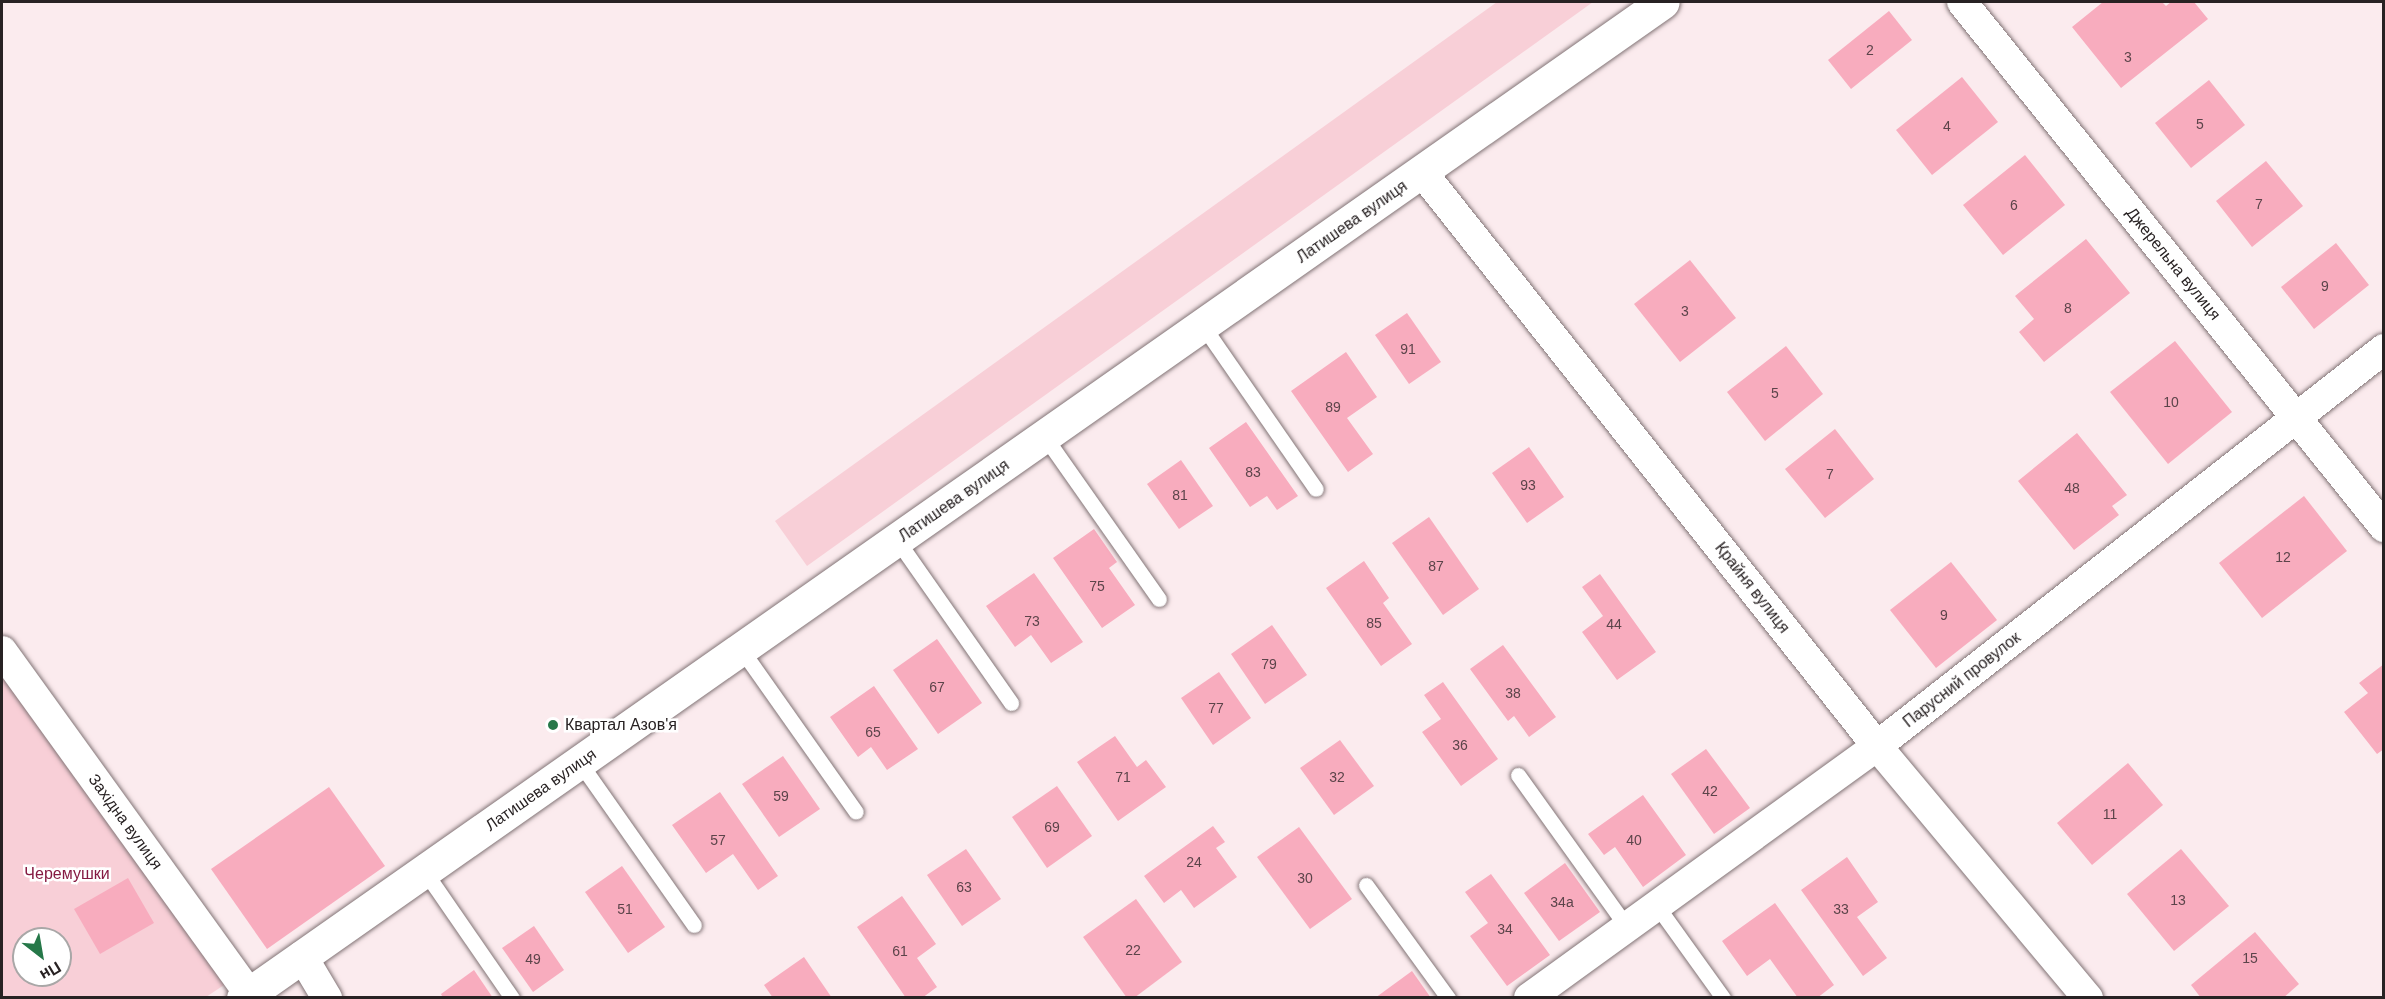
<!DOCTYPE html>
<meta charset="utf-8">
<style>
body{margin:0}
#map{position:relative;width:2385px;height:999px;overflow:hidden;background:#fbebee;font-family:Arial,sans-serif}
div>[style]{position:absolute}
.green>*{inset:0;background:#f8cfd7}
.building>*{inset:0;background:#f8acbe}
.roads{filter:drop-shadow(0 0 2px #827476) drop-shadow(0 0 2px #827476)}
.lane>*{height:15px;margin:-7.5px;padding:0 7.5px;transform-origin:7.5px;border-radius:7.5px;background:#fff}
.street>*{height:30px;margin:-15px;padding:0 15px;transform-origin:15px;border-radius:15px;background:#fff}
.secondary>*{height:33px;margin:-16.5px;padding:0 16.5px;transform-origin:16.5px;border-radius:16.5px;background:#fff}
.dots>*{width:16px;height:16px;translate:-50% -50%;box-sizing:border-box;border:3px solid #fff;border-radius:50%}
span{translate:-50% -50%;white-space:nowrap;text-align:center;line-height:1.15;-webkit-text-stroke:5px #fff;paint-order:stroke}
.number-label{font-size:14px;color:#5c444a}
.number-label span{-webkit-text-stroke-width:0}
.street-label{font-size:16px;color:#282223}
.poi-label{font-size:16px;color:#282223}
.left{translate:0 -50%;text-align:left}
.park-label{font-size:16px;color:#851a42}
.frame{position:absolute;inset:0;border:3px solid #282223;pointer-events:none}
.north{position:absolute;left:12px;top:927px;width:60px;height:60px;box-sizing:border-box;background:#fff;border:2px solid #a9a7a7;border-radius:50%;rotate:149deg;font-size:16px;font-weight:700;line-height:24px;text-align:center;color:#282223}
.north::after{content:'';display:block;margin:auto;width:21px;height:27px;background:#267849;clip-path:polygon(50% 0,100% 100%,50% 72%,0 100%)}
</style>
<div id="map">
<div class="green">
<i style="clip-path:polygon(1497px 2px,1593px 2px,807px 566px,775px 521px)"></i>
<i style="clip-path:polygon(evenodd,2px 673px,227px 983px,206px 997px,2px 997px,2px 673px,24px 939px,60px 939px,60px 975px,24px 975px,24px 939px)"></i>
</div>
<div class="building">
<i style="clip-path:polygon(2103px 2px,2162px 2px,2166px 6px,2171px 2px,2194px 2px,2208px 19px,2121px 88px,2072px 27px)"></i>
<i style="clip-path:polygon(1889px 11px,1912px 40px,1851px 89px,1828px 60px)"></i>
<i style="clip-path:polygon(1962px 77px,1998px 122px,1932px 175px,1896px 130px)"></i>
<i style="clip-path:polygon(2209px 80px,2245px 125px,2191px 168px,2155px 123px)"></i>
<i style="clip-path:polygon(2025px 155px,2065px 205px,2003px 255px,1963px 205px)"></i>
<i style="clip-path:polygon(2266px 161px,2303px 206px,2252px 247px,2216px 201px)"></i>
<i style="clip-path:polygon(2086px 239px,2130px 293px,2044px 362px,2019px 332px,2034px 319px,2015px 296px)"></i>
<i style="clip-path:polygon(2336px 243px,2369px 285px,2314px 329px,2281px 287px)"></i>
<i style="clip-path:polygon(1690px 260px,1736px 318px,1680px 362px,1634px 304px)"></i>
<i style="clip-path:polygon(1407px 313px,1441px 362px,1409px 384px,1375px 335px)"></i>
<i style="clip-path:polygon(2175px 341px,2232px 412px,2168px 464px,2110px 392px)"></i>
<i style="clip-path:polygon(1786px 346px,1823px 394px,1765px 441px,1727px 392px)"></i>
<i style="clip-path:polygon(1346px 352px,1377px 397px,1347px 418px,1373px 454px,1348px 472px,1291px 391px)"></i>
<i style="clip-path:polygon(1246px 422px,1298px 496px,1277px 510px,1267px 496px,1250px 507px,1209px 448px)"></i>
<i style="clip-path:polygon(1835px 429px,1874px 479px,1825px 518px,1785px 469px)"></i>
<i style="clip-path:polygon(2077px 433px,2127px 495px,2112px 506px,2119px 515px,2074px 550px,2018px 481px)"></i>
<i style="clip-path:polygon(1529px 447px,1564px 497px,1527px 523px,1492px 473px)"></i>
<i style="clip-path:polygon(1181px 460px,1213px 506px,1179px 529px,1147px 484px)"></i>
<i style="clip-path:polygon(2304px 496px,2347px 551px,2262px 618px,2219px 563px)"></i>
<i style="clip-path:polygon(1429px 517px,1479px 589px,1443px 615px,1392px 543px)"></i>
<i style="clip-path:polygon(1094px 529px,1117px 562px,1109px 568px,1135px 605px,1102px 628px,1053px 558px)"></i>
<i style="clip-path:polygon(1364px 561px,1389px 598px,1383px 603px,1412px 644px,1381px 666px,1326px 588px)"></i>
<i style="clip-path:polygon(1951px 562px,1997px 620px,1936px 668px,1890px 610px)"></i>
<i style="clip-path:polygon(1034px 573px,1083px 642px,1051px 663px,1031px 635px,1015px 647px,986px 606px)"></i>
<i style="clip-path:polygon(1600px 574px,1656px 652px,1617px 680px,1582px 632px,1603px 616px,1582px 587px)"></i>
<i style="clip-path:polygon(1272px 625px,1307px 675px,1265px 704px,1231px 654px)"></i>
<i style="clip-path:polygon(937px 639px,982px 703px,938px 734px,893px 670px)"></i>
<i style="clip-path:polygon(1503px 645px,1556px 717px,1529px 737px,1514px 716px,1508px 721px,1470px 669px)"></i>
<i style="clip-path:polygon(2384px 664px,2384px 749px,2377px 754px,2344px 712px,2368px 693px,2359px 683px)"></i>
<i style="clip-path:polygon(1219px 672px,1251px 718px,1213px 745px,1181px 698px)"></i>
<i style="clip-path:polygon(1443px 682px,1498px 759px,1461px 786px,1422px 732px,1441px 719px,1424px 695px)"></i>
<i style="clip-path:polygon(874px 686px,918px 749px,887px 770px,871px 747px,858px 757px,830px 717px)"></i>
<i style="clip-path:polygon(1115px 736px,1137px 767px,1146px 760px,1166px 787px,1118px 821px,1077px 762px)"></i>
<i style="clip-path:polygon(1340px 740px,1374px 786px,1334px 815px,1300px 768px)"></i>
<i style="clip-path:polygon(1706px 749px,1750px 808px,1714px 834px,1671px 774px)"></i>
<i style="clip-path:polygon(783px 756px,820px 809px,779px 837px,742px 784px)"></i>
<i style="clip-path:polygon(2128px 763px,2163px 805px,2092px 865px,2057px 823px)"></i>
<i style="clip-path:polygon(1057px 786px,1092px 836px,1047px 868px,1012px 817px)"></i>
<i style="clip-path:polygon(329px 787px,385px 866px,267px 949px,211px 869px)"></i>
<i style="clip-path:polygon(720px 792px,778px 876px,758px 890px,733px 854px,706px 873px,672px 825px)"></i>
<i style="clip-path:polygon(1643px 795px,1686px 855px,1643px 887px,1615px 847px,1604px 855px,1588px 834px)"></i>
<i style="clip-path:polygon(1213px 826px,1225px 842px,1216px 848px,1237px 877px,1194px 908px,1181px 890px,1164px 903px,1144px 876px)"></i>
<i style="clip-path:polygon(1299px 827px,1352px 899px,1310px 929px,1257px 857px)"></i>
<i style="clip-path:polygon(966px 849px,1001px 899px,962px 926px,927px 875px)"></i>
<i style="clip-path:polygon(2181px 849px,2229px 906px,2174px 951px,2127px 894px)"></i>
<i style="clip-path:polygon(1847px 857px,1878px 902px,1857px 917px,1887px 958px,1863px 976px,1801px 890px)"></i>
<i style="clip-path:polygon(1565px 863px,1600px 912px,1559px 941px,1524px 893px)"></i>
<i style="clip-path:polygon(622px 866px,665px 927px,628px 953px,585px 892px)"></i>
<i style="clip-path:polygon(1491px 874px,1550px 955px,1507px 986px,1470px 936px,1488px 923px,1465px 892px)"></i>
<i style="clip-path:polygon(128px 878px,154px 923px,100px 954px,74px 909px)"></i>
<i style="clip-path:polygon(902px 896px,936px 944px,917px 958px,937px 987px,922px 998px,906px 998px,857px 927px)"></i>
<i style="clip-path:polygon(1136px 899px,1182px 962px,1134px 998px,1127px 998px,1083px 937px)"></i>
<i style="clip-path:polygon(1775px 903px,1834px 985px,1817px 998px,1798px 998px,1770px 959px,1747px 976px,1722px 941px)"></i>
<i style="clip-path:polygon(534px 926px,564px 970px,533px 992px,502px 948px)"></i>
<i style="clip-path:polygon(2255px 932px,2299px 984px,2283px 998px,2201px 998px,2191px 985px)"></i>
<i style="clip-path:polygon(804px 957px,832px 998px,773px 998px,764px 985px)"></i>
<i style="clip-path:polygon(474px 970px,493px 998px,443px 998px,441px 994px)"></i>
<i style="clip-path:polygon(1412px 971px,1431px 998px,1375px 998px)"></i>
</div>
<div class="roads">
<div class="lane">
<i style="left:1203px;top:326px;width:198px;rotate:55.3deg"></i>
<i style="left:1045px;top:437px;width:198px;rotate:54.9deg"></i>
<i style="left:897px;top:540px;width:199px;rotate:55deg"></i>
<i style="left:741px;top:649px;width:199px;rotate:54.8deg"></i>
<i style="left:580px;top:763px;width:198px;rotate:54.9deg"></i>
<i style="left:1518px;top:775px;width:187px;rotate:54.4deg"></i>
<i style="left:425px;top:872px;width:153px;rotate:55.4deg"></i>
<i style="left:1366px;top:885px;width:140px;rotate:54deg"></i>
<i style="left:1657px;top:906px;width:113px;rotate:54.3deg"></i>
</div>
<div class="street">
<i style="left:1962px;top:2px;width:674px;rotate:51.21deg"></i>
<i style="left:1422px;top:172px;width:732px;rotate:51.6deg"></i>
<i style="left:1877px;top:746px;width:329px;rotate:50.1deg"></i>
<i style="left:2px;top:651px;width:422px;rotate:54.2deg"></i>
<i style="left:302px;top:956px;width:49px;rotate:59.2deg"></i>
<i style="left:1529px;top:998px;width:430px;rotate:-35.9deg"></i>
<i style="left:1877px;top:746px;width:644px;rotate:-38.06deg"></i>
</div>
<div class="secondary">
<i style="left:243px;top:998px;width:1734px;rotate:-35.05deg"></i>
</div>
</div>
<div class="dots">
<i style="left:553px;top:725px;background:#267849"></i>
</div>
<div class="number-label">
<span style="left:1870px;top:50px">2</span>
<span style="left:2128px;top:57px">3</span>
<span style="left:2200px;top:124px">5</span>
<span style="left:1947px;top:126px">4</span>
<span style="left:2259px;top:204px">7</span>
<span style="left:2014px;top:205px">6</span>
<span style="left:2325px;top:286px">9</span>
<span style="left:2068px;top:308px">8</span>
<span style="left:1685px;top:311px">3</span>
<span style="left:1408px;top:349px">91</span>
<span style="left:1775px;top:393px">5</span>
<span style="left:2171px;top:402px">10</span>
<span style="left:1333px;top:407px">89</span>
<span style="left:1253px;top:472px">83</span>
<span style="left:1830px;top:474px">7</span>
<span style="left:1528px;top:485px">93</span>
<span style="left:2072px;top:488px">48</span>
<span style="left:1180px;top:495px">81</span>
<span style="left:2283px;top:557px">12</span>
<span style="left:1436px;top:566px">87</span>
<span style="left:1097px;top:586px">75</span>
<span style="left:1944px;top:615px">9</span>
<span style="left:1032px;top:621px">73</span>
<span style="left:1374px;top:623px">85</span>
<span style="left:1614px;top:624px">44</span>
<span style="left:1269px;top:664px">79</span>
<span style="left:937px;top:687px">67</span>
<span style="left:1513px;top:693px">38</span>
<span style="left:1216px;top:708px">77</span>
<span style="left:873px;top:732px">65</span>
<span style="left:1460px;top:745px">36</span>
<span style="left:1123px;top:777px">71</span>
<span style="left:1337px;top:777px">32</span>
<span style="left:1710px;top:791px">42</span>
<span style="left:781px;top:796px">59</span>
<span style="left:2110px;top:814px">11</span>
<span style="left:1052px;top:827px">69</span>
<span style="left:718px;top:840px">57</span>
<span style="left:1634px;top:840px">40</span>
<span style="left:1194px;top:862px">24</span>
<span style="left:1305px;top:878px">30</span>
<span style="left:964px;top:887px">63</span>
<span style="left:2178px;top:900px">13</span>
<span style="left:1562px;top:902px">34а</span>
<span style="left:625px;top:909px">51</span>
<span style="left:1841px;top:909px">33</span>
<span style="left:1505px;top:929px">34</span>
<span style="left:1133px;top:950px">22</span>
<span style="left:900px;top:951px">61</span>
<span style="left:2250px;top:958px">15</span>
<span style="left:533px;top:959px">49</span>
</div>
<div class="street-label">
<span style="left:1352px;top:222px;rotate:-35deg">Латишева вулиця</span>
<span style="left:2173px;top:264px;rotate:51deg">Джерельна вулиця</span>
<span style="left:954px;top:501px;rotate:-35deg">Латишева вулиця</span>
<span style="left:1752px;top:588px;rotate:52deg">Крайня вулиця</span>
<span style="left:1962px;top:680px;rotate:-38deg">Парусний провулок</span>
<span style="left:541px;top:790px;rotate:-35deg">Латишева вулиця</span>
<span style="left:125px;top:822px;rotate:54deg">Західна вулиця</span>
</div>
<div class="poi-label">
<span class="left" style="left:565px;top:725px">Квартал Азов'я</span>
</div>
<div class="park-label">
<span style="left:67px;top:874px">Черемушки</span>
</div>
<div class="frame"></div>
<div class="north">Пн</div>
</div>
